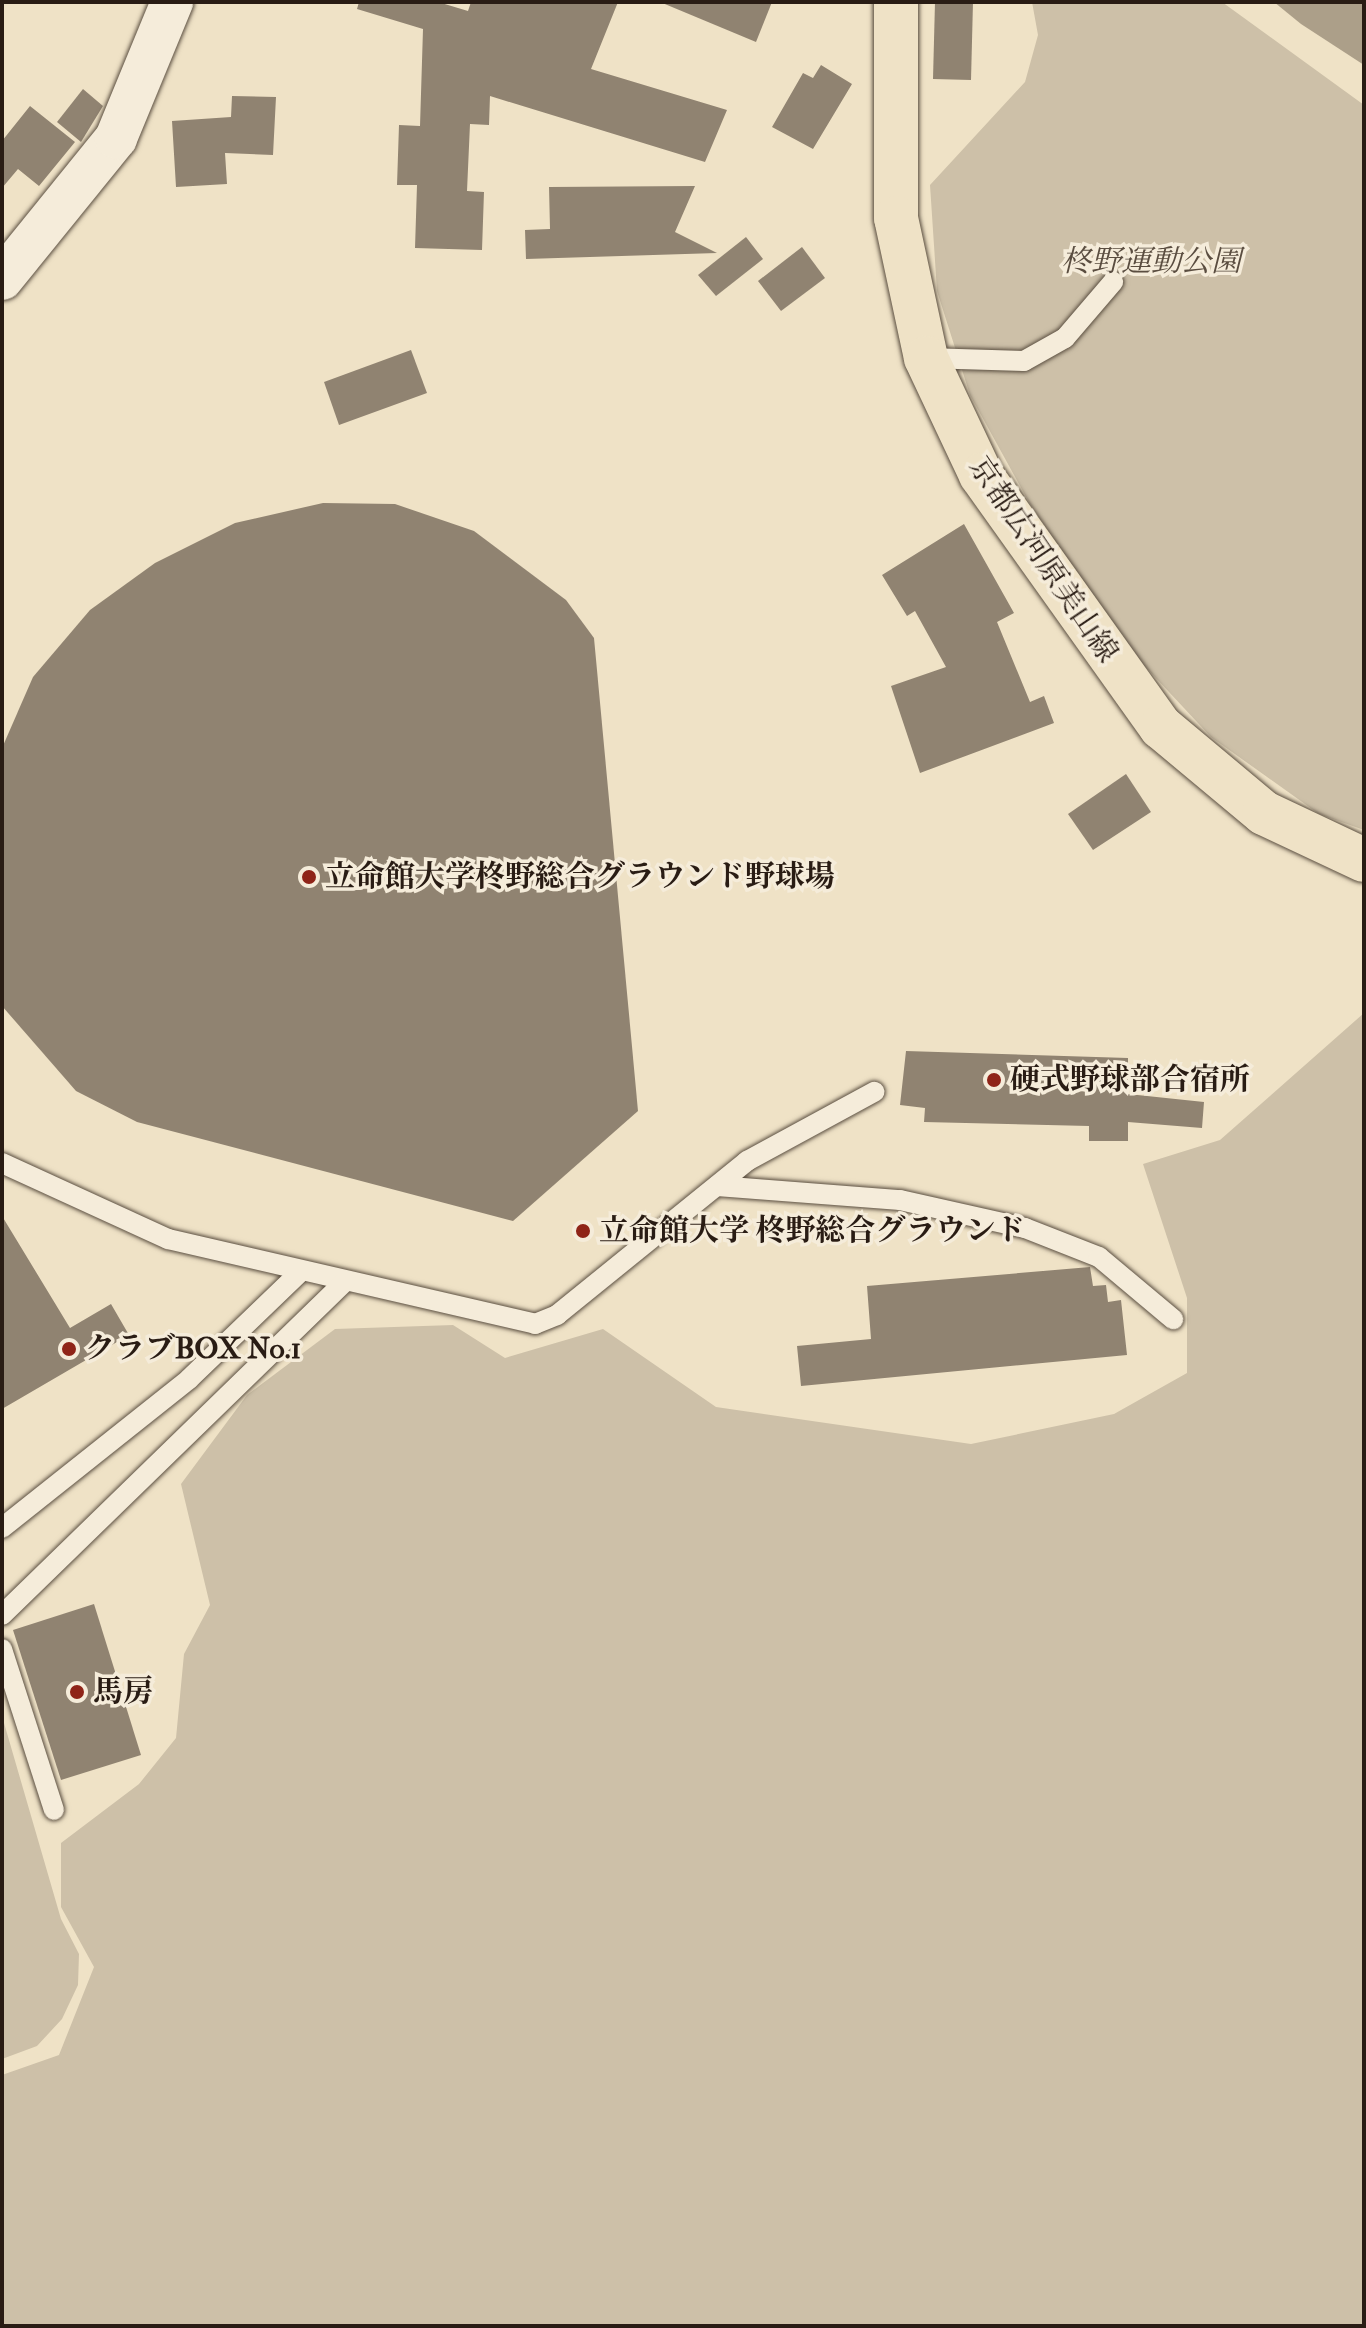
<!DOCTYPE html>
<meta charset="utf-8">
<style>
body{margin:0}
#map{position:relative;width:1366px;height:2328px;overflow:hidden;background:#efe2c6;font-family:"IM FELL French Canon","Noto Serif JP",serif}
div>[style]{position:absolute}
.green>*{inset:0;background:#cdc0a8}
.water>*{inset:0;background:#ac9f89}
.building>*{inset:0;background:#908371}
.roads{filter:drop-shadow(0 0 2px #5a4e40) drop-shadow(0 0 2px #5a4e40)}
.lane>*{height:20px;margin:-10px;padding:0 10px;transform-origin:10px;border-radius:10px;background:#f5ecda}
.street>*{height:42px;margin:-21px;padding:0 21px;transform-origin:21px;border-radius:21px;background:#f5ecda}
.primary>*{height:44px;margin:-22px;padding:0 22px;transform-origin:22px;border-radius:22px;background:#efe2c6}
.dots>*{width:22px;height:22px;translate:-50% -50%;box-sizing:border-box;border:4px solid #f5ecda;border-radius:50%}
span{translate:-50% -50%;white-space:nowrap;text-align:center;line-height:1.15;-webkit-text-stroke:7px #f5ecda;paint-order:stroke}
.park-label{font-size:30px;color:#5a4d40;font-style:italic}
.street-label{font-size:30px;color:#291c14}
.poi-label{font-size:30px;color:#291c14;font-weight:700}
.left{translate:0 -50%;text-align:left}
.frame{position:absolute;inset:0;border:4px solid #291c14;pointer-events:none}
</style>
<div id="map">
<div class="green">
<i style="clip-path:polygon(1032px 2px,1222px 2px,1364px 105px,1364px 830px,1319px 814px,1211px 737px,1126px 646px,1030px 504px,970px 395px,937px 291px,930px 185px,1025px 82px,1038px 35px)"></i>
<i style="clip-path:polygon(1364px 1013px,1364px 2326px,2px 2326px,2px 2075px,59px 2055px,94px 1967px,61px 1907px,61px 1843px,139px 1784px,176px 1738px,184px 1654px,210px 1605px,181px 1484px,247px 1395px,335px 1329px,453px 1325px,505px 1358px,603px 1329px,716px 1407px,971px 1444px,1114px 1414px,1187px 1373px,1187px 1298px,1143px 1164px,1220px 1140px)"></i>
<i style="clip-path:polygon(2px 1716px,61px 1919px,79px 1954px,78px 1985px,62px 2019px,37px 2046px,2px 2059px)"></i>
</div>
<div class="water">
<i style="clip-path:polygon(1274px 2px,1364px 2px,1364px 65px,1301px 24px)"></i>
</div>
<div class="building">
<i style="clip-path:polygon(359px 2px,438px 2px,468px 11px,471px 2px,618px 2px,591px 69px,727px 110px,705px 162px,490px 96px,489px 125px,470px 124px,467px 191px,484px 192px,482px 250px,415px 248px,417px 185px,397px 185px,399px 125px,420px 126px,423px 29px,357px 9px)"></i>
<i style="clip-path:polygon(660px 2px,772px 2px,756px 42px)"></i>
<i style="clip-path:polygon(935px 2px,973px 2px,971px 80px,933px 79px)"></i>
<i style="clip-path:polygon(821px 65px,852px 84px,813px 149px,772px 127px,803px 73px,813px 78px)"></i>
<i style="clip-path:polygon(83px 89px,103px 106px,81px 142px,57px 122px)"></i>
<i style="clip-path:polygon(232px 96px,276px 97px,273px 155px,225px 153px,227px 184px,176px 187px,172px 121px,231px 117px)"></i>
<i style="clip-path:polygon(30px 106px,75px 142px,39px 186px,18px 169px,2px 188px,2px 141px)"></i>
<i style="clip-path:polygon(695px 186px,675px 232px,717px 253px,526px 259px,525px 230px,550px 229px,549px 187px)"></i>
<i style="clip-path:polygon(746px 237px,763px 259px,716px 296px,698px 275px)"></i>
<i style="clip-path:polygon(802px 247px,825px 278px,781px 311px,758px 281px)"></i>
<i style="clip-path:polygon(411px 350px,427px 393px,339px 425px,324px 382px)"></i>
<i style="clip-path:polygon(323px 503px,395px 504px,474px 531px,566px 600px,594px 638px,638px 1111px,513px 1221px,137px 1122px,76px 1091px,2px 1006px,2px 748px,33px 677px,90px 610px,155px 563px,235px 523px)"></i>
<i style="clip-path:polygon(964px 524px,1014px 613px,997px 622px,1030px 702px,1044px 696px,1054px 723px,920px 773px,891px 686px,946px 667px,915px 611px,907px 616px,882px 575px)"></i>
<i style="clip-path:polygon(1126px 774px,1151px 812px,1093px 850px,1068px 814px)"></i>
<i style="clip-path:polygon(906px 1051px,1128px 1058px,1128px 1094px,1204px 1102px,1202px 1128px,1128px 1122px,1128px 1141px,1089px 1141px,1089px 1126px,924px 1122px,925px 1108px,900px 1105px)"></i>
<i style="clip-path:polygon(2px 1216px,70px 1328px,111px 1304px,129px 1335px,2px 1409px)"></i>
<i style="clip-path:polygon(1090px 1267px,1093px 1286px,1106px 1285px,1108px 1302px,1121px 1300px,1127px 1355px,801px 1386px,797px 1346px,871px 1339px,867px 1286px)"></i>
<i style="clip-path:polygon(94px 1604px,141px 1755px,61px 1780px,13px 1630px)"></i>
</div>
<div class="roads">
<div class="lane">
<i style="left:926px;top:358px;width:98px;rotate:1.8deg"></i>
<i style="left:1024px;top:361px;width:47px;rotate:-29.3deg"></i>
<i style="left:1065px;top:338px;width:74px;rotate:-49.4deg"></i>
<i style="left:2px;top:1163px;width:183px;rotate:24.6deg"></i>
<i style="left:168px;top:1239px;width:377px;rotate:13deg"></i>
<i style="left:535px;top:1324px;width:24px;rotate:-22deg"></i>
<i style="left:557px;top:1315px;width:245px;rotate:-39deg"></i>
<i style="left:747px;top:1161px;width:145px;rotate:-28.5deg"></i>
<i style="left:717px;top:1186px;width:184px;rotate:4.4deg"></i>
<i style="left:900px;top:1200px;width:128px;rotate:12.6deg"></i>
<i style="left:1025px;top:1228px;width:79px;rotate:21.4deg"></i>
<i style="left:1099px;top:1257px;width:97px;rotate:40deg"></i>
<i style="left:2px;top:1528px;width:239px;rotate:-38.5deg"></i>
<i style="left:189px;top:1379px;width:154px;rotate:-43.9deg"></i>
<i style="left:2px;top:1615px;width:478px;rotate:-44.2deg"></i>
<i style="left:2px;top:1649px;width:169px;rotate:72.1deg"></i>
</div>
<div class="street">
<i style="left:2px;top:279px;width:181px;rotate:-51deg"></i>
<i style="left:116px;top:138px;width:147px;rotate:-67.6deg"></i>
</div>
<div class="primary">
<i style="left:896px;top:2px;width:216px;rotate:90deg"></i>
<i style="left:896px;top:218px;width:143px;rotate:77.9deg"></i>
<i style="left:926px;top:358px;width:129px;rotate:64.8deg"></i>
<i style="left:981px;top:475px;width:310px;rotate:54.5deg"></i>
<i style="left:1161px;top:727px;width:134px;rotate:39.9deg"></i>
<i style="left:1264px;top:813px;width:110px;rotate:25.2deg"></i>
</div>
</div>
<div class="dots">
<i style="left:309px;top:877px;background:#8f2418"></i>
<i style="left:994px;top:1080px;background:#8f2418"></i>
<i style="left:583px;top:1231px;background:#8f2418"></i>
<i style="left:69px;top:1349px;background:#8f2418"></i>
<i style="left:77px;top:1692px;background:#8f2418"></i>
</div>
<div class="park-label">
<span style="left:1151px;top:262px">柊野運動公園</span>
</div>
<div class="street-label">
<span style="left:1043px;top:560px;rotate:56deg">京都広河原美山線</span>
</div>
<div class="poi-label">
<span class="left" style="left:325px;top:877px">立命館大学柊野総合グラウンド野球場</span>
<span class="left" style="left:1010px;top:1080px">硬式野球部合宿所</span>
<span class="left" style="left:599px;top:1231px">立命館大学 柊野総合グラウンド</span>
<span class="left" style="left:85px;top:1349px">クラブBOX No.1</span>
<span class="left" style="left:93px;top:1692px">馬房</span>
</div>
<div class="frame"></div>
</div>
